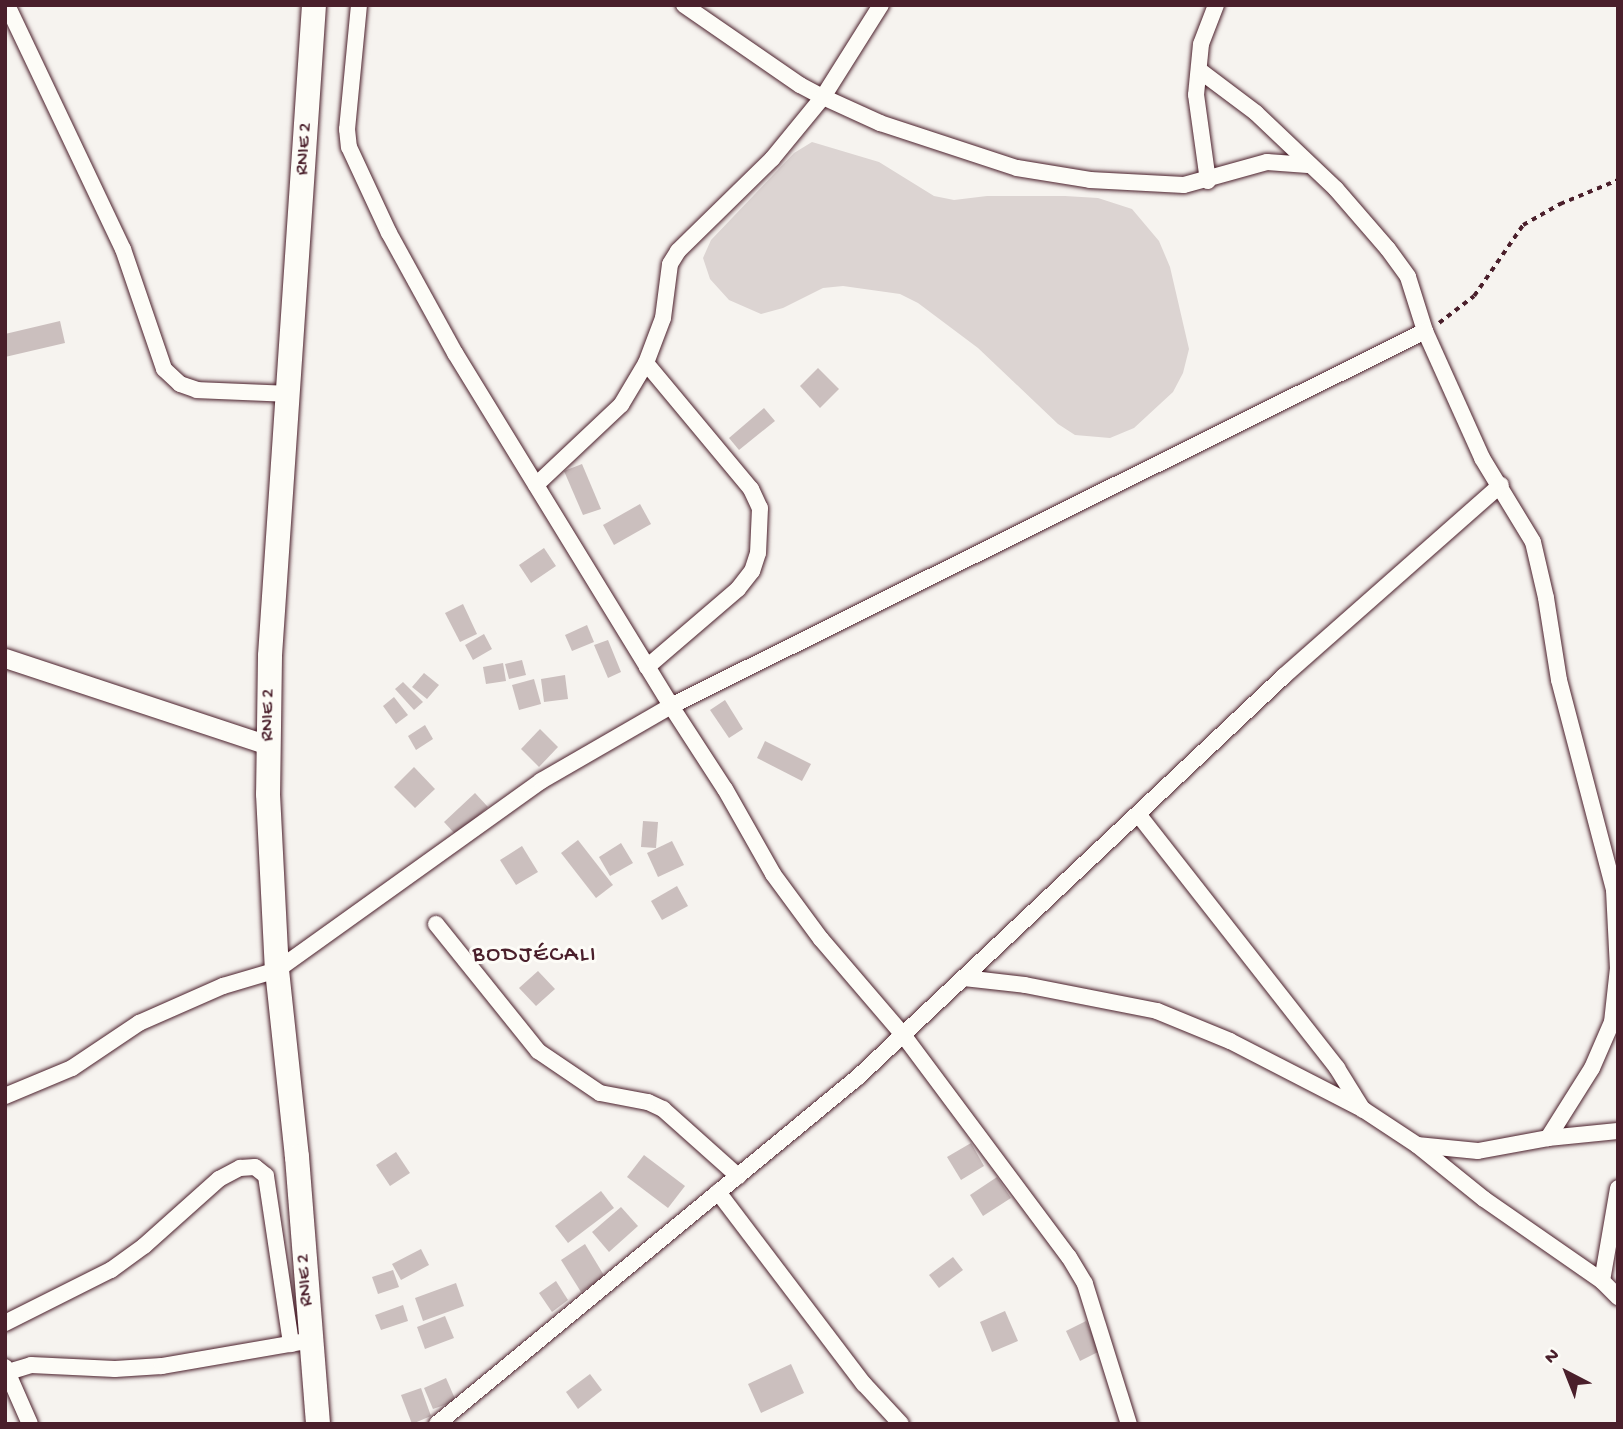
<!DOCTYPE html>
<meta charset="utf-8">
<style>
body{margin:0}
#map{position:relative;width:1623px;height:1429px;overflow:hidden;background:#f6f3ef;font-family:"Gochi Hand",sans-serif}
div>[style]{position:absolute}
.green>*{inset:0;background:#dcd4d2}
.building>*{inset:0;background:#cbbfbe}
.path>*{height:3.5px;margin-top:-1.75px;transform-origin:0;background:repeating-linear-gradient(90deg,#4a1f2b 0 5px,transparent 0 10px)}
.roads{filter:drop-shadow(0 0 2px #4a1f2b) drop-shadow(0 0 2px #4a1f2b)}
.minor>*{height:16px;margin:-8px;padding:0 8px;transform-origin:8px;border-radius:8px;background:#fdfcf7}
.tertiary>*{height:19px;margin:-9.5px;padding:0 9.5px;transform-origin:9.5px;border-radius:9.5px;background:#fdfcf7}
.primary>*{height:24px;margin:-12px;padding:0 12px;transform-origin:12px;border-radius:12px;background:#fdfcf7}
span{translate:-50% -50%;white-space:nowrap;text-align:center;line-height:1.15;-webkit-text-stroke:6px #fdfcf7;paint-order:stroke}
.street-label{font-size:19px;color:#4a1f2b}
.quarter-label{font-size:23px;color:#4a1f2b;letter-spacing:2px}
.frame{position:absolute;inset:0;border:7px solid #4a1f2b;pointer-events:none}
.north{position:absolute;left:1532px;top:1338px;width:70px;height:70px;-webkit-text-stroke:5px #fdfcf7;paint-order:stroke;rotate:318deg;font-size:19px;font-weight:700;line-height:28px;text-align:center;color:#4a1f2b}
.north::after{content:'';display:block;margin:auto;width:24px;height:32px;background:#4a1f2b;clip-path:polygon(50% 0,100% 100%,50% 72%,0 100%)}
</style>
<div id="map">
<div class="green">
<i style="clip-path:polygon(812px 142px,879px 162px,934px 196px,954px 200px,987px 196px,1065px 196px,1098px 198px,1132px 209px,1159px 241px,1170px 267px,1189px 349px,1183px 373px,1173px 392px,1134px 428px,1110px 438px,1075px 435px,1058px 424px,978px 348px,918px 303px,900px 294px,843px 286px,823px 288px,783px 308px,761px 314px,729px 300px,710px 279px,703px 258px,711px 240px,794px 153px)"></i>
</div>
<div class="building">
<i style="clip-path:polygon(60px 321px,65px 343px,5px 357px,5px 334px)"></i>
<i style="clip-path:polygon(818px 368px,839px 389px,820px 408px,800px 386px)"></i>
<i style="clip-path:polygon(764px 408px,775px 421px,739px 450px,729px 438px)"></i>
<i style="clip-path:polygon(582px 464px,601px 509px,583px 515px,564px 471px)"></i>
<i style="clip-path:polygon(640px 504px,651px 524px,614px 545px,603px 525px)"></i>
<i style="clip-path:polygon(544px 548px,556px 566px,531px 583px,519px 565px)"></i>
<i style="clip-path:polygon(463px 604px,477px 634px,460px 642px,445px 613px)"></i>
<i style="clip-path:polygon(587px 625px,594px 642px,572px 651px,565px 635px)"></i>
<i style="clip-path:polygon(484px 634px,492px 649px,473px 660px,465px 645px)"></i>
<i style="clip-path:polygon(608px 640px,621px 672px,608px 678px,594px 645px)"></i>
<i style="clip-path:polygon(522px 660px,526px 675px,509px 679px,505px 664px)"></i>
<i style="clip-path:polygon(503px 663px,506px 681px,486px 684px,483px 667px)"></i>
<i style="clip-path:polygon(424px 673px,439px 685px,427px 699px,412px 687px)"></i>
<i style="clip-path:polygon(565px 675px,568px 699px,544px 702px,541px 679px)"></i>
<i style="clip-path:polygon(534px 679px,541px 704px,519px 710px,512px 685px)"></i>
<i style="clip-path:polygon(403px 682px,423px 702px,414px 710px,395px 689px)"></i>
<i style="clip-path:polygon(394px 697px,408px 715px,396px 724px,383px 706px)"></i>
<i style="clip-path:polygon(725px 700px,743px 729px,729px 738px,710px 710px)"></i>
<i style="clip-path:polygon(425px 725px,433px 739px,416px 750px,408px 736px)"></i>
<i style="clip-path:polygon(540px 729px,558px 747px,539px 767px,521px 749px)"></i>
<i style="clip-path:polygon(765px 741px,811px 764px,802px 781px,757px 758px)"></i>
<i style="clip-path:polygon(414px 767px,435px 789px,415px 808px,394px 787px)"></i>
<i style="clip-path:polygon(475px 793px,488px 807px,456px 835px,444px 822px)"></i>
<i style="clip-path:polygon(643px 821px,658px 822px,656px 848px,641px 847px)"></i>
<i style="clip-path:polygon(578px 840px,613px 885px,596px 898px,561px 853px)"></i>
<i style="clip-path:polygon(672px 841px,684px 865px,658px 877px,647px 853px)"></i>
<i style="clip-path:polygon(621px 843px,633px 863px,610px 876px,599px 857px)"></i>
<i style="clip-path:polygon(522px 846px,538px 872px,516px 885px,500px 860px)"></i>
<i style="clip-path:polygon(677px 886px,688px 906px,662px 920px,651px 901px)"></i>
<i style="clip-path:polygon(538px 971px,555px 989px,536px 1006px,519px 988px)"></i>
<i style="clip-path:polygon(971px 1143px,984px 1166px,961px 1180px,947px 1157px)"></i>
<i style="clip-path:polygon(396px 1152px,410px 1173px,390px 1186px,376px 1165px)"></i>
<i style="clip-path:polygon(644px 1155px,685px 1186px,668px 1208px,627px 1177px)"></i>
<i style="clip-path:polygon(997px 1177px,1011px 1198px,983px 1216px,970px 1195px)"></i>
<i style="clip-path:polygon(601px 1191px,614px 1208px,568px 1243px,555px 1226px)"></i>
<i style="clip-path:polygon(621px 1207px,638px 1226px,609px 1252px,592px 1232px)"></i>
<i style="clip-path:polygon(585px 1244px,605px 1277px,581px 1292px,561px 1260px)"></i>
<i style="clip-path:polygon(421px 1249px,429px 1265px,401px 1280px,392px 1264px)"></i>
<i style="clip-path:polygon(953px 1257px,963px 1270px,939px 1288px,929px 1275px)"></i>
<i style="clip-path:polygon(393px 1270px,399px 1287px,378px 1294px,372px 1277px)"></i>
<i style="clip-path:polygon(556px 1281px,568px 1300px,552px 1312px,539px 1293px)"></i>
<i style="clip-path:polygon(456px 1283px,464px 1306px,423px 1321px,415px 1298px)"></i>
<i style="clip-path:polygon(403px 1305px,408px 1321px,381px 1330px,375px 1315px)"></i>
<i style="clip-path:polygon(1005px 1311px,1018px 1341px,992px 1352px,980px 1322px)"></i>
<i style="clip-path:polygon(445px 1316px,454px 1338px,425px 1349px,417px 1327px)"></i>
<i style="clip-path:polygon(1086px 1321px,1100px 1351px,1080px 1361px,1066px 1331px)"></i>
<i style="clip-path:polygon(791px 1364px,804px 1393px,761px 1413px,748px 1384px)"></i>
<i style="clip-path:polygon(590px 1374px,602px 1390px,578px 1409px,566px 1392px)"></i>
<i style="clip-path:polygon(446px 1378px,456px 1401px,433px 1409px,424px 1388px)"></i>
<i style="clip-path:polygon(421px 1388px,431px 1416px,412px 1424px,401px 1395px)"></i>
</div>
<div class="path">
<i style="left:1439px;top:323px;width:44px;rotate:-37.6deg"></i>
<i style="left:1474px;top:296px;width:86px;rotate:-55.4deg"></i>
<i style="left:1523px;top:225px;width:43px;rotate:-29.6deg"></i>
<i style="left:1560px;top:204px;width:63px;rotate:-22.5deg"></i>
</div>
<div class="roads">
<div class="minor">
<i style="left:7px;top:5px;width:270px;rotate:64.6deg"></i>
<i style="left:123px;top:249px;width:127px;rotate:71.1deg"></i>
<i style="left:164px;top:369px;width:22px;rotate:43deg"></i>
<i style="left:180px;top:384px;width:18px;rotate:19deg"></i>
<i style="left:197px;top:390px;width:92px;rotate:2.5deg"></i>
<i style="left:359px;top:5px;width:125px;rotate:95.5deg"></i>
<i style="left:347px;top:129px;width:18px;rotate:84deg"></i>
<i style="left:349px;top:147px;width:95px;rotate:65.1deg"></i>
<i style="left:389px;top:233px;width:137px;rotate:61.2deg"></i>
<i style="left:455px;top:353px;width:414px;rotate:58.5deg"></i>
<i style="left:671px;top:706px;width:99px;rotate:57deg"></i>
<i style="left:725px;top:789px;width:98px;rotate:60.5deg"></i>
<i style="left:773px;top:874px;width:81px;rotate:53.6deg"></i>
<i style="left:821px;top:939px;width:128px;rotate:49.4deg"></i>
<i style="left:904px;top:1036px;width:276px;rotate:53.3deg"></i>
<i style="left:1069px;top:1257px;width:31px;rotate:59deg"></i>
<i style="left:1085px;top:1284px;width:147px;rotate:72.6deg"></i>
<i style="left:684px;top:5px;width:141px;rotate:34.6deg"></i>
<i style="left:800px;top:85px;width:26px;rotate:28deg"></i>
<i style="left:823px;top:97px;width:63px;rotate:24.5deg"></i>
<i style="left:880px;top:123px;width:144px;rotate:18.2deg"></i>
<i style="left:1017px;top:168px;width:74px;rotate:9.3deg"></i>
<i style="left:1090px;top:180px;width:94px;rotate:3deg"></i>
<i style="left:1184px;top:185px;width:86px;rotate:-15.5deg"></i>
<i style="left:1267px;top:162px;width:41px;rotate:4.2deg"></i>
<i style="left:1199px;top:70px;width:71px;rotate:37deg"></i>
<i style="left:1256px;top:113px;width:110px;rotate:43.5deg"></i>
<i style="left:1336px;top:189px;width:79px;rotate:49.1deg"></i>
<i style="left:1388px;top:249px;width:34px;rotate:54deg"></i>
<i style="left:1408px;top:277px;width:57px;rotate:72.5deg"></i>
<i style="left:1425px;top:331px;width:139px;rotate:65.8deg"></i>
<i style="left:1482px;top:458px;width:98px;rotate:58.7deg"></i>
<i style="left:1533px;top:542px;width:57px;rotate:76.9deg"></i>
<i style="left:1546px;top:598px;width:83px;rotate:81deg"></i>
<i style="left:1559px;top:680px;width:217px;rotate:75.3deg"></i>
<i style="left:1614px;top:890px;width:78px;rotate:87.1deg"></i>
<i style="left:1618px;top:968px;width:54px;rotate:96.3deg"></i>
<i style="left:1612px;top:1022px;width:50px;rotate:113.5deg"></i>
<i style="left:1592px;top:1068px;width:83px;rotate:122.2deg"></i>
<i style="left:1208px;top:181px;width:87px;rotate:-97.9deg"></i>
<i style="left:1196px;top:95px;width:51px;rotate:-84.4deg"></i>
<i style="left:1201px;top:44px;width:42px;rotate:-69deg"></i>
<i style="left:646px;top:363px;width:164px;rotate:50.2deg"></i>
<i style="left:751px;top:489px;width:21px;rotate:65deg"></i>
<i style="left:760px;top:508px;width:45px;rotate:92.5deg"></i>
<i style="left:758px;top:553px;width:19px;rotate:108deg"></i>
<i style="left:752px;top:571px;width:23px;rotate:128deg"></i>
<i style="left:738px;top:589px;width:120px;rotate:139.4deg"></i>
<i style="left:536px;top:485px;width:117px;rotate:-43.3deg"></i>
<i style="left:621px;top:405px;width:49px;rotate:-59.2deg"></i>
<i style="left:646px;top:363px;width:48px;rotate:-69.3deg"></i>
<i style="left:663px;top:318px;width:54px;rotate:-82.6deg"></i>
<i style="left:670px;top:264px;width:15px;rotate:-58deg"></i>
<i style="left:678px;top:251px;width:132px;rotate:-44.4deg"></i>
<i style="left:772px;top:159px;width:80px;rotate:-50.6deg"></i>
<i style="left:823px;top:97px;width:109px;rotate:-57.8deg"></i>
<i style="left:1138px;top:814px;width:323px;rotate:51.9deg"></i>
<i style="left:1337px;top:1068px;width:49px;rotate:58.2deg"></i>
<i style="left:436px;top:924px;width:163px;rotate:51.2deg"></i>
<i style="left:538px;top:1051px;width:75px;rotate:34.1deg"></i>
<i style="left:600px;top:1093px;width:49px;rotate:10.6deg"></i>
<i style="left:648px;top:1102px;width:17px;rotate:25deg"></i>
<i style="left:663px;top:1109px;width:101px;rotate:41.8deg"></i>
<i style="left:964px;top:978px;width:61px;rotate:6.5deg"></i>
<i style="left:1025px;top:985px;width:135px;rotate:11.1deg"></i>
<i style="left:1157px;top:1011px;width:79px;rotate:22.3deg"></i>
<i style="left:1230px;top:1041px;width:151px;rotate:27.2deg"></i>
<i style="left:1364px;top:1110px;width:64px;rotate:33.4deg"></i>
<i style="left:1417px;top:1145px;width:86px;rotate:38.9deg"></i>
<i style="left:1484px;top:1199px;width:144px;rotate:34.8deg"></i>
<i style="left:1602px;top:1281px;width:23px;rotate:45deg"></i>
<i style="left:5px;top:1096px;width:73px;rotate:-22.7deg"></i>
<i style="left:72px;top:1068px;width:81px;rotate:-33.9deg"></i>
<i style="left:139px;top:1023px;width:92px;rotate:-23.8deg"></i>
<i style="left:223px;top:986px;width:56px;rotate:-16.5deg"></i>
<i style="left:277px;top:970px;width:325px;rotate:-35.6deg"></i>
<i style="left:541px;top:781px;width:150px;rotate:-30deg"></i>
<i style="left:671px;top:706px;width:842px;rotate:-26.44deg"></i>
<i style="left:1417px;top:1145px;width:61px;rotate:5.6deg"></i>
<i style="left:1478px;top:1151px;width:71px;rotate:-10.5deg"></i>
<i style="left:1548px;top:1138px;width:70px;rotate:-5.7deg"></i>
<i style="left:718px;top:1192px;width:241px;rotate:52.8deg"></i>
<i style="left:864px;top:1384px;width:54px;rotate:47.2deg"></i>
<i style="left:1602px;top:1281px;width:94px;rotate:-80.2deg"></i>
<i style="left:5px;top:1323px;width:119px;rotate:-26.6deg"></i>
<i style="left:111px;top:1270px;width:41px;rotate:-36deg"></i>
<i style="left:144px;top:1246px;width:101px;rotate:-41.8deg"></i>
<i style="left:219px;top:1179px;width:24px;rotate:-28deg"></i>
<i style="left:240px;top:1168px;width:15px;rotate:-4deg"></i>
<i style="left:255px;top:1167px;width:14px;rotate:39deg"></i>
<i style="left:266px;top:1176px;width:170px;rotate:81.5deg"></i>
<i style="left:5px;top:1367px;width:62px;rotate:66.3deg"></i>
<i style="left:5px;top:1373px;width:27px;rotate:-17deg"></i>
<i style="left:31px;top:1365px;width:84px;rotate:2.7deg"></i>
<i style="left:115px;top:1369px;width:47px;rotate:-3.7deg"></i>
<i style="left:162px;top:1366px;width:141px;rotate:-9.8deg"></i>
<i style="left:437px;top:1424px;width:546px;rotate:-39.5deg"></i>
<i style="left:858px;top:1077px;width:585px;rotate:-43.27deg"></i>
<i style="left:1284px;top:676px;width:289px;rotate:-41.4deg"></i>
</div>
<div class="tertiary">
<i style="left:5px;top:658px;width:277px;rotate:18.3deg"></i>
</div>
<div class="primary">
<i style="left:314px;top:5px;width:652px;rotate:93.87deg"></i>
<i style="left:270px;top:656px;width:138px;rotate:90.8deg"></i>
<i style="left:268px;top:794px;width:176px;rotate:87.1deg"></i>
<i style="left:277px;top:970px;width:188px;rotate:83.9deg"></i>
<i style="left:297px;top:1157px;width:268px;rotate:85.5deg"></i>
</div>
</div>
<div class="street-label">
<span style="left:305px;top:149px;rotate:-86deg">RNIE 2</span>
<span style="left:269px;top:715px;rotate:-89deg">RNIE 2</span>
<span style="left:306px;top:1280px;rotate:-94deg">RNIE 2</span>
</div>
<div class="quarter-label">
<span style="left:535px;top:956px">BODJÉCALI</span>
</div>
<div class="frame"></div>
<div class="north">N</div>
</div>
